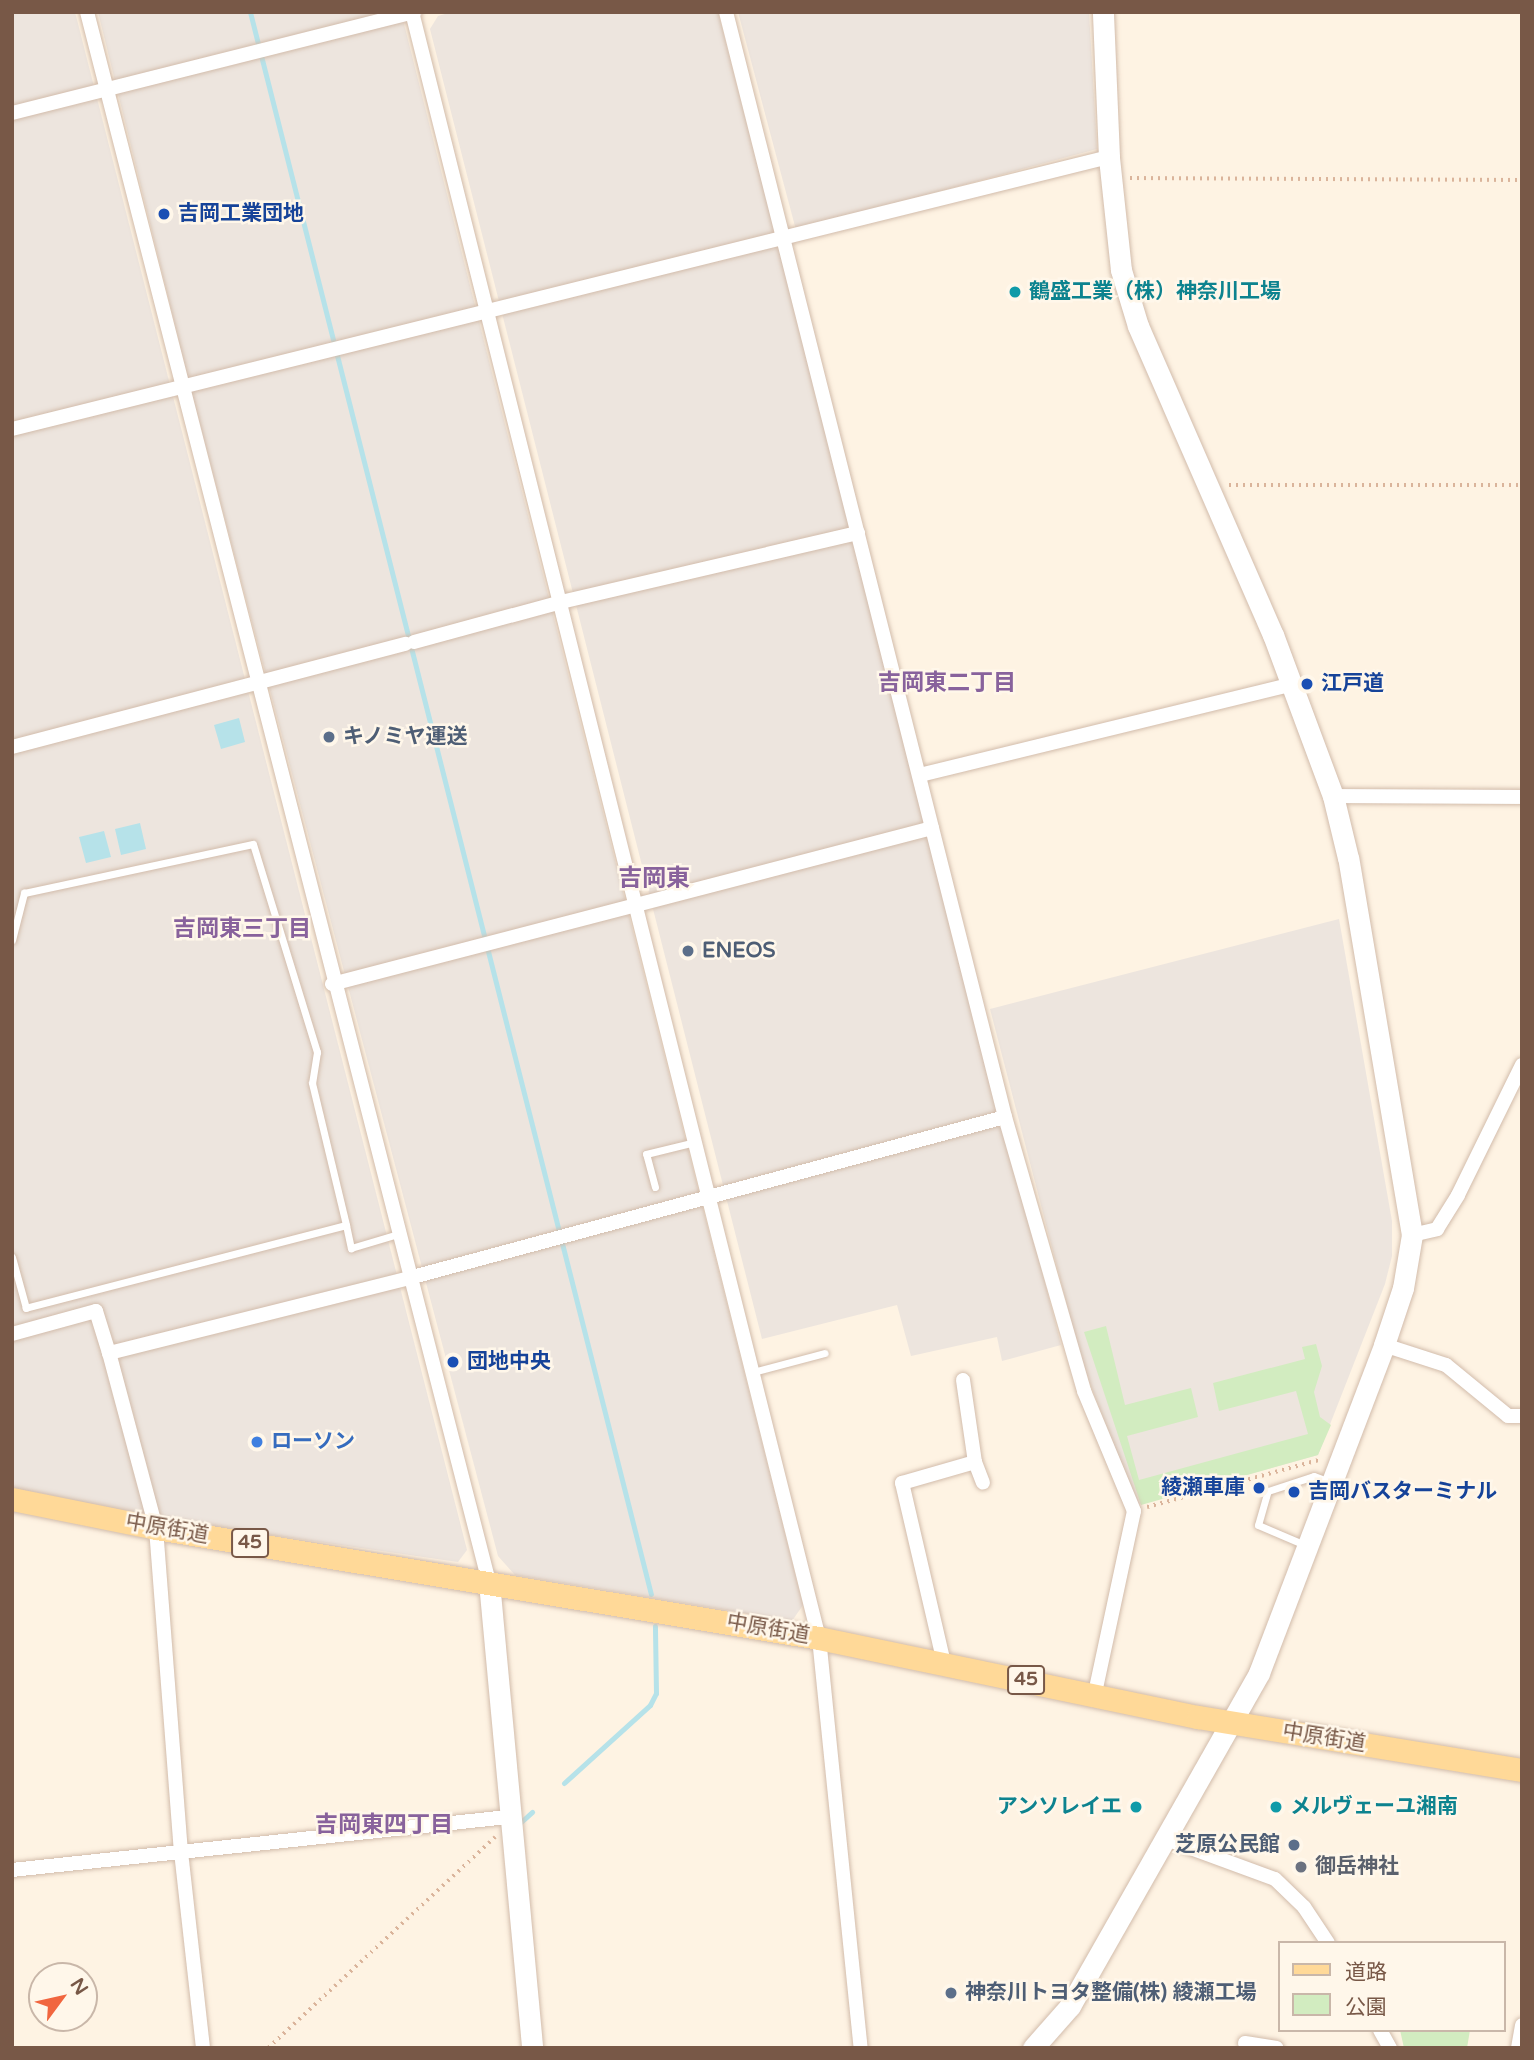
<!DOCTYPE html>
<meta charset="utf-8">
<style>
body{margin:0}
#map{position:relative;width:1534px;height:2060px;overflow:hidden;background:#fef3e3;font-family:"Varela Round","Noto Sans JP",sans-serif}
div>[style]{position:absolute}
.industrial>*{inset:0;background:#ede5de}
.green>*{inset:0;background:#d2ecc0}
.water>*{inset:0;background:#b6e2e9}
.stream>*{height:5px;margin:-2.5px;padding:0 2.5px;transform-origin:2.5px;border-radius:2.5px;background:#b6e2e9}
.path>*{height:3.5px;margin-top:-1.75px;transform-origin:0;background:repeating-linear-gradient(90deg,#dab49b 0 2px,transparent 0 7px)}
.roads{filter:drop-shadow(0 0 2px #d2bcab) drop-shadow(0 0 2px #d2bcab)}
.lane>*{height:7px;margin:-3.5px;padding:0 3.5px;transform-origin:3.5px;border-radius:3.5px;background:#fff}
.street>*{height:14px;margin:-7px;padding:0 7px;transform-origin:7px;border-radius:7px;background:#fff}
.secondary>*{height:21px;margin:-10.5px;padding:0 10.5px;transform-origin:10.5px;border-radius:10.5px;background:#fff}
.primary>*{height:23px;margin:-11.5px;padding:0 11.5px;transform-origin:11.5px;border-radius:11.5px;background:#ffd998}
.dots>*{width:19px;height:19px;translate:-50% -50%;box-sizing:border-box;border:4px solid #fff7ea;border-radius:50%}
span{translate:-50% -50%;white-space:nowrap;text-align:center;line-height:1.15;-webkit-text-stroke:5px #fff7ea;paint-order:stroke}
.shield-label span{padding:2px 5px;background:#fff7ea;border:2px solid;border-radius:5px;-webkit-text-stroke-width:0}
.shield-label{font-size:19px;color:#785847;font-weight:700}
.transit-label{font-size:21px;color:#164399;font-weight:700}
.left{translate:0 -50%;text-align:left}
.right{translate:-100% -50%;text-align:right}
.culture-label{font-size:21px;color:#0d838f;font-weight:700}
.service-label{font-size:21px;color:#4e5e75;font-weight:700}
.shop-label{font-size:21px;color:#366cbe;font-weight:700}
.street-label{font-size:21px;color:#785847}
.worship-label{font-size:21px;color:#5b616d;font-weight:700}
.neighbourhood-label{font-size:23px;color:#88629c;font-weight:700}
.quarter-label{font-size:24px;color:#88629c;font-weight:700}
.frame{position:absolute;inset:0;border:14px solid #785847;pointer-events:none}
.legend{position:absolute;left:1278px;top:1941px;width:228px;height:91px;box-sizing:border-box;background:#fff7ea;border:2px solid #c9b7a9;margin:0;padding:9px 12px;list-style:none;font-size:21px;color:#785847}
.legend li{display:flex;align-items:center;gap:14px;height:35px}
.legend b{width:35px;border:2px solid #c9b7a9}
.north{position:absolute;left:28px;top:1962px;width:70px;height:70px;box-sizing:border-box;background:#fff7ea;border:2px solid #c9b7a9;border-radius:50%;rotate:57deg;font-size:19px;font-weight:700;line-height:28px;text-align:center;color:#785847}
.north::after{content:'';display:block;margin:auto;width:24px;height:32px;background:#f1663f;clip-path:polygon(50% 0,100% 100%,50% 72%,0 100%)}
</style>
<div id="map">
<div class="industrial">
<i style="clip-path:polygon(12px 12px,75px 12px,467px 1550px,458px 1562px,141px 1516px,12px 1488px)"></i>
<i style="clip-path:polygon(98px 12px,401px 12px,803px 1605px,792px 1621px,515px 1575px,498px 1556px,192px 394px)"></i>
<i style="clip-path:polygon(452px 12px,718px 12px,1061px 1345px,1002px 1361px,997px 1337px,911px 1356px,897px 1305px,762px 1339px,430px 29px,438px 16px)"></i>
<i style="clip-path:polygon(738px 12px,1089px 12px,1097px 149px,796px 230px)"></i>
<i style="clip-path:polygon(1339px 919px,1392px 1221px,1392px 1256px,1385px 1284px,1318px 1455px,1137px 1505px,1082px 1363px,990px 1009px)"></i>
</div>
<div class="green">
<i style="clip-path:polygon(1106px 1326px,1125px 1405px,1191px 1388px,1198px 1417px,1127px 1436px,1139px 1480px,1308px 1434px,1296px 1391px,1219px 1411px,1213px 1383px,1305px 1359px,1302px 1347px,1316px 1344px,1322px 1366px,1314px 1392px,1320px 1417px,1331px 1425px,1318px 1455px,1141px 1505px,1084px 1332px)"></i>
<i style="clip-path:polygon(1400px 2030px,1470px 2030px,1467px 2048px,1404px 2048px)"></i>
</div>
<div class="water">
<i style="clip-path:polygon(239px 718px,245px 742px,221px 749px,214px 725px)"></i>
<i style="clip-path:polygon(140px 823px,146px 849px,121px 855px,115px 829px)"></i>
<i style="clip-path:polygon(104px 831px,111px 857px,86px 863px,79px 837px)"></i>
</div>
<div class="stream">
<i style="left:250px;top:12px;width:1632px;rotate:75.78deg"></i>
<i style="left:564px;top:1783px;width:116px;rotate:-42.2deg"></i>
<i style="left:650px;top:1705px;width:13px;rotate:-63deg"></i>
<i style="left:656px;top:1693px;width:67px;rotate:-90.9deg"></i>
<i style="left:521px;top:1822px;width:15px;rotate:-42deg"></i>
</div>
<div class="path">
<i style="left:1130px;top:178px;width:392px;rotate:0.3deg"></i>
<i style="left:1229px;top:485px;width:293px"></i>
<i style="left:1147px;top:1507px;width:178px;rotate:-15.3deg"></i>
<i style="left:268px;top:2048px;width:310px;rotate:-42.9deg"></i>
</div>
<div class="roads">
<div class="lane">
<i style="left:12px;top:940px;width:49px;rotate:-75.7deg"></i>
<i style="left:24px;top:893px;width:234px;rotate:-12.1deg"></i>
<i style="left:253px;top:844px;width:218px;rotate:72.9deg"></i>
<i style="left:317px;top:1052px;width:31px;rotate:99deg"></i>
<i style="left:312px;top:1083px;width:146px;rotate:76.5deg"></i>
<i style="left:346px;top:1225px;width:331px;rotate:165.5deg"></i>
<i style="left:26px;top:1308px;width:53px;rotate:-105.4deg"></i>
<i style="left:655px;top:1187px;width:34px;rotate:-105deg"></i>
<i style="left:646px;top:1154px;width:50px;rotate:-13.8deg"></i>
<i style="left:346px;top:1225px;width:24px;rotate:78deg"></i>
<i style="left:351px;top:1248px;width:49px;rotate:-16.6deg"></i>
<i style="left:753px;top:1372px;width:74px;rotate:-14.8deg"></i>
<i style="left:1305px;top:1545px;width:51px;rotate:-156.9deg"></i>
<i style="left:1258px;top:1525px;width:35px;rotate:-74deg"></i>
<i style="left:1268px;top:1491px;width:48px;rotate:-18.1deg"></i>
<i style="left:1314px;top:1476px;width:17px;rotate:21deg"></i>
</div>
<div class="street">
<i style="left:87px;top:12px;width:1621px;rotate:75.64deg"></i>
<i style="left:412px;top:12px;width:1676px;rotate:75.95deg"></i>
<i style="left:819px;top:1638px;width:412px;rotate:84.2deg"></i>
<i style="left:726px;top:12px;width:1140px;rotate:75.83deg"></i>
<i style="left:1005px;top:1117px;width:285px;rotate:73.9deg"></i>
<i style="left:1084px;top:1391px;width:130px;rotate:67.4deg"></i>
<i style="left:1134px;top:1511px;width:186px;rotate:102.1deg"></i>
<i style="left:12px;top:113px;width:415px;rotate:-14.1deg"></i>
<i style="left:12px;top:429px;width:1130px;rotate:-13.93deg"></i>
<i style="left:414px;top:642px;width:152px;rotate:-15.2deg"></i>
<i style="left:561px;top:602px;width:305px;rotate:-13.1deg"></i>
<i style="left:12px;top:747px;width:407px;rotate:-14.7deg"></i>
<i style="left:920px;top:775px;width:383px;rotate:-13.7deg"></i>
<i style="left:1333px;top:796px;width:189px;rotate:0.3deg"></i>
<i style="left:332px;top:984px;width:620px;rotate:-14.57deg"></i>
<i style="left:1412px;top:1235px;width:26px;rotate:-13deg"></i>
<i style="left:1437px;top:1229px;width:40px;rotate:-58deg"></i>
<i style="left:1458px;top:1195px;width:145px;rotate:-63.8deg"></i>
<i style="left:12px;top:1334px;width:87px;rotate:-15.3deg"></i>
<i style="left:96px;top:1311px;width:44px;rotate:72.8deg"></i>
<i style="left:1384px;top:1345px;width:65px;rotate:17.9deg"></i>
<i style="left:1446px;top:1365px;width:80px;rotate:39.4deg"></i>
<i style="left:1508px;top:1416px;width:14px"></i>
<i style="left:963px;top:1380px;width:83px;rotate:81.7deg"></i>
<i style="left:975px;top:1462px;width:22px;rotate:69deg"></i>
<i style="left:944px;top:1663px;width:185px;rotate:-103.1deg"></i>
<i style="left:902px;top:1483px;width:76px;rotate:-16deg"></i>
<i style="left:1166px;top:1839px;width:116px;rotate:20.2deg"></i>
<i style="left:1275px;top:1879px;width:40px;rotate:44deg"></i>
<i style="left:1304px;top:1907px;width:43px;rotate:56.3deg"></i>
<i style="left:12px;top:1870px;width:500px;rotate:-6.1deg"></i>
<i style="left:1380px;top:2030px;width:21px;rotate:61deg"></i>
<i style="left:1245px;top:2043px;width:32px;rotate:9deg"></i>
<i style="left:203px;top:2048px;width:196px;rotate:-96.4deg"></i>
<i style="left:181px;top:1853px;width:326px;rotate:-94.4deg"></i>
<i style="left:156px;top:1528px;width:181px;rotate:-105deg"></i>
<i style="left:109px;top:1353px;width:309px;rotate:-14deg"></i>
<i style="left:409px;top:1278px;width:617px;rotate:-15.12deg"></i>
<i style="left:1518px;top:2048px;width:23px;rotate:-80deg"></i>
</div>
<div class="secondary">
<i style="left:489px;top:1582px;width:468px;rotate:84.7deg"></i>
<i style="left:1033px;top:2048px;width:56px;rotate:-48.6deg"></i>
<i style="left:1070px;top:2006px;width:383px;rotate:-60.4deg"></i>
<i style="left:1259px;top:1673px;width:351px;rotate:-69.1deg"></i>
<i style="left:1384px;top:1345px;width:60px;rotate:-71.6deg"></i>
<i style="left:1403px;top:1288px;width:54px;rotate:-80.4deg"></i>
<i style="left:1412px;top:1235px;width:382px;rotate:-99.6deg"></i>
<i style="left:1348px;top:858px;width:64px;rotate:-103.6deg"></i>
<i style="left:1333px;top:796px;width:172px;rotate:-110.4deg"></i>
<i style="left:1273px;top:635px;width:337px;rotate:-113.6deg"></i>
<i style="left:1138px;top:326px;width:59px;rotate:-106.9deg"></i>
<i style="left:1121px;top:270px;width:114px;rotate:-96.1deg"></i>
<i style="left:1109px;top:157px;width:145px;rotate:-92.4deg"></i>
</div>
<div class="primary">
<i style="left:12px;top:1499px;width:147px;rotate:11.4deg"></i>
<i style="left:156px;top:1528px;width:672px;rotate:9.42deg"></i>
<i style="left:819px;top:1638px;width:387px;rotate:11.8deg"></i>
<i style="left:1198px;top:1717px;width:328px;rotate:9.3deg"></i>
</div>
</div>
<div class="dots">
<i style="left:164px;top:214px;background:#1a4fb4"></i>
<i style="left:1015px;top:292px;background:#0f9aa8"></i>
<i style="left:1307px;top:684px;background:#1a4fb4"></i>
<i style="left:329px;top:737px;background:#5c6f8a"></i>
<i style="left:688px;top:951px;background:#5c6f8a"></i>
<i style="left:453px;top:1362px;background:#1a4fb4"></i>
<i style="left:257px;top:1442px;background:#3f7fe0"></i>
<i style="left:1259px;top:1488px;background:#1a4fb4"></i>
<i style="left:1294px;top:1492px;background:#1a4fb4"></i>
<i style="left:1136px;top:1807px;background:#0f9aa8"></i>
<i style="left:1276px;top:1807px;background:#0f9aa8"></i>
<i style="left:1294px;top:1845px;background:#5c6f8a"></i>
<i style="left:1301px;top:1867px;background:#6b7280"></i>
<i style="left:951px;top:1993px;background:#5c6f8a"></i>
</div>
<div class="shield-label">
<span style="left:250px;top:1543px">45</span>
<span style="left:1026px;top:1680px">45</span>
</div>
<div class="transit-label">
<span class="left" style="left:178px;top:214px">吉岡工業団地</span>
<span class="left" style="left:1321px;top:684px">江戸道</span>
<span class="left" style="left:467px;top:1362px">団地中央</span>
<span class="right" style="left:1245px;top:1488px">綾瀬車庫</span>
<span class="left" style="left:1308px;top:1492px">吉岡バスターミナル</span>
</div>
<div class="culture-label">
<span class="left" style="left:1029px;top:292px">鶴盛工業（株）神奈川工場</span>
<span class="right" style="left:1122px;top:1807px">アンソレイエ</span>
<span class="left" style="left:1290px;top:1807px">メルヴェーユ湘南</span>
</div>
<div class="service-label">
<span class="left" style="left:343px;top:737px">キノミヤ運送</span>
<span class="left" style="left:702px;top:951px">ENEOS</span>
<span class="right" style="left:1280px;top:1845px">芝原公民館</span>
<span class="left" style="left:965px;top:1993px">神奈川トヨタ整備(株) 綾瀬工場</span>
</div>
<div class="shop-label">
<span class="left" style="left:271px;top:1442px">ローソン</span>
</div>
<div class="street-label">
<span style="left:167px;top:1529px;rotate:10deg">中原街道</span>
<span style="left:768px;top:1629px;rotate:10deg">中原街道</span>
<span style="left:1324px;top:1738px;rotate:9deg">中原街道</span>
</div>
<div class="worship-label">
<span class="left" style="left:1315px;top:1867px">御岳神社</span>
</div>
<div class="neighbourhood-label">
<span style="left:947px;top:683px">吉岡東二丁目</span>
<span style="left:242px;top:929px">吉岡東三丁目</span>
<span style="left:384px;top:1825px">吉岡東四丁目</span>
</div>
<div class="quarter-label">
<span style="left:654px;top:879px">吉岡東</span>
</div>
<div class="frame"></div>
<ul class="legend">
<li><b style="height:9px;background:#ffd998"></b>道路</li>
<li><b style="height:19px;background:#d2ecc0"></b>公園</li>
</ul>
<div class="north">N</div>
</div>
